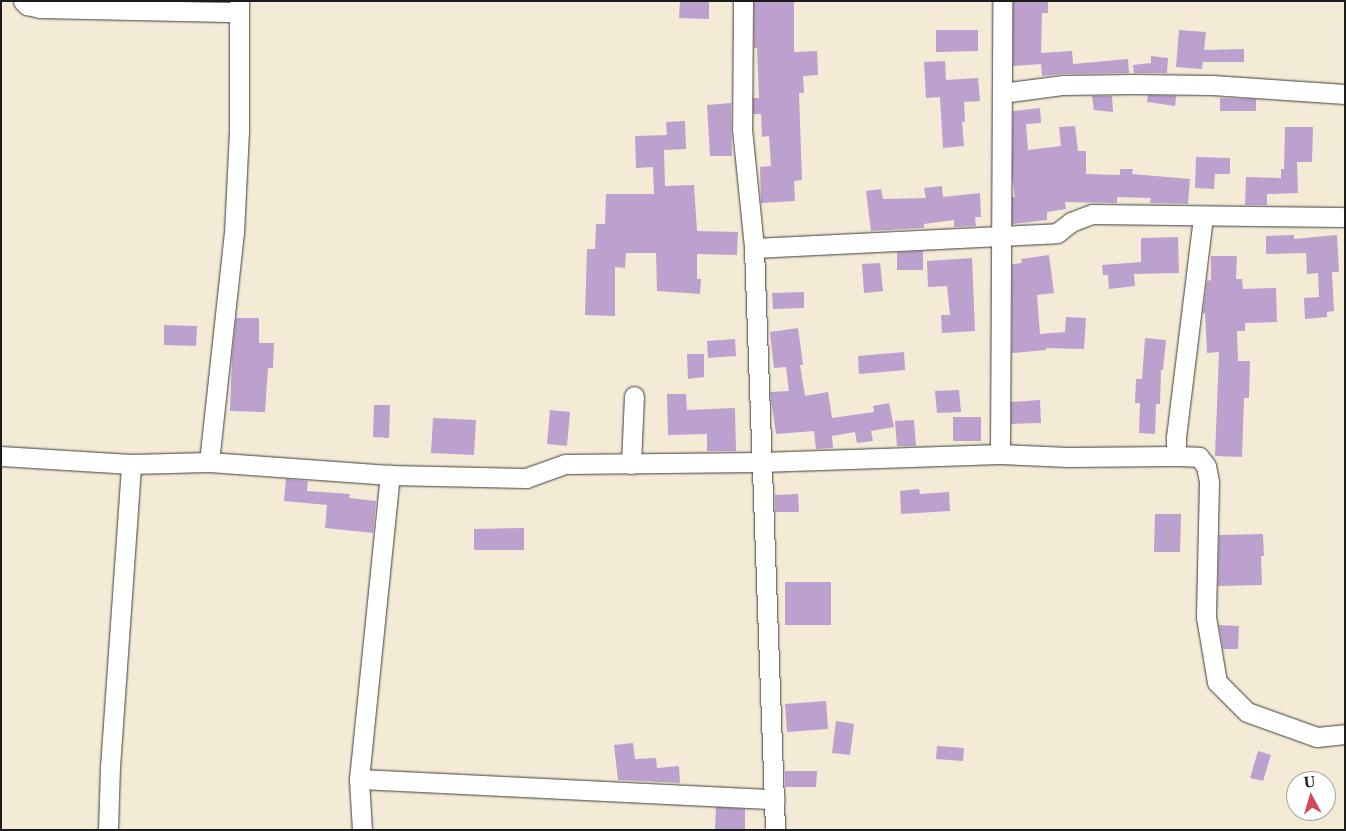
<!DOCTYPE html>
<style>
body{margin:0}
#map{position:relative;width:1346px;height:831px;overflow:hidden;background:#f3ebd6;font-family:"Libre Caslon Text",serif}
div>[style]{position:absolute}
.building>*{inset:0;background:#bca0ce}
.roads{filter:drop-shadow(0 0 1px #3c3b38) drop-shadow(0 0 1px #3c3b38)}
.minor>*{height:19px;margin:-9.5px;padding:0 9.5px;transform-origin:9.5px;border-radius:9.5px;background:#fff}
span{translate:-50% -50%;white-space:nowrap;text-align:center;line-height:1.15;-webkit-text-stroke:5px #fff;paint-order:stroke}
.frame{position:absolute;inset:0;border:2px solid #1c1c1c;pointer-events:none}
.north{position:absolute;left:1286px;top:771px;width:50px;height:50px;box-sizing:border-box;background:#fff;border:1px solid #a4a4a4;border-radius:50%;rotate:354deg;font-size:14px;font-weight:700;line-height:20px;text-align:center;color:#1c1c1c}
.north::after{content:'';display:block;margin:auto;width:18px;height:22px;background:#d1495b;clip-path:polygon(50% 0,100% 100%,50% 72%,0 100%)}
</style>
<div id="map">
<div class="building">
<i style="clip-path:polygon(680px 1px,709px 1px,709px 19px,679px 18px)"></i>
<i style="clip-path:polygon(754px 1px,794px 1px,794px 52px,817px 51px,818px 75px,803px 76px,804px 93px,799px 93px,802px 180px,794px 181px,795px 201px,761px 203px,760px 167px,771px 166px,769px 136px,762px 137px,761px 114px,753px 114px,753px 98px,759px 98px,757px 48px,754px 48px)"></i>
<i style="clip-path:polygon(1013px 1px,1048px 1px,1048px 13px,1042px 13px,1041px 53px,1072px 51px,1073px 64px,1128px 59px,1129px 73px,1063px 74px,1042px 76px,1041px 64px,1013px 66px)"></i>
<i style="clip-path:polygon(936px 30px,978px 30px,978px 51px,936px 52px)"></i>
<i style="clip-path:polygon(1179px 30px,1206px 32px,1204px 50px,1244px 49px,1244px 62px,1203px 62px,1202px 69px,1176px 67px)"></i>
<i style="clip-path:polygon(1151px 56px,1168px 58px,1167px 73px,1134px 73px,1133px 65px,1151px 63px)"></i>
<i style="clip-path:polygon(945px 61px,946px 80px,978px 78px,980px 101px,964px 102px,965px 122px,962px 122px,964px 146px,943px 148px,940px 97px,926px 98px,924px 62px)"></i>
<i style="clip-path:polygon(1148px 95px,1176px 96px,1175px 106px,1147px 102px)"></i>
<i style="clip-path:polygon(1092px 96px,1112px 96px,1113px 112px,1094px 110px)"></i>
<i style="clip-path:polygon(1220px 98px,1256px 99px,1256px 111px,1220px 111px)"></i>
<i style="clip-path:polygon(731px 103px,732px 156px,710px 156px,707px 105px)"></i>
<i style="clip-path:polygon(1040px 108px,1041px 123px,1026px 124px,1028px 150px,1061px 146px,1059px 127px,1075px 126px,1078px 151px,1086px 151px,1086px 174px,1120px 175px,1120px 169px,1133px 169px,1132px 174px,1190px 179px,1188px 204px,1150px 203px,1151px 198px,1117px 197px,1117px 203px,1065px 202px,1066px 209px,1047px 212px,1047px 220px,1012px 224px,1012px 197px,1015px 197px,1012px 175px,1013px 111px)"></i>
<i style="clip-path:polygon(685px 121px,686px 149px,664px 150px,665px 186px,694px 185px,697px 231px,738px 232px,737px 255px,697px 254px,697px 279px,701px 279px,700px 294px,657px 291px,656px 253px,626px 253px,625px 268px,615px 267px,615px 316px,585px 315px,587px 249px,595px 249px,596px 224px,605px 224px,606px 194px,654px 194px,653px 167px,636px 168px,635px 136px,667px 135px,666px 122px)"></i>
<i style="clip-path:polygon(1285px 127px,1313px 127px,1312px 162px,1297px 162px,1298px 193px,1267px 194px,1267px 205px,1245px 205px,1246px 177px,1281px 178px,1281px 169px,1284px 169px)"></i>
<i style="clip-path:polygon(1196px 157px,1230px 158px,1230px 174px,1215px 174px,1214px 189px,1195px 188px)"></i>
<i style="clip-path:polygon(942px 186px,943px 197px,980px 193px,981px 217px,975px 217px,976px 226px,954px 227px,954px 220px,924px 224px,924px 228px,871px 231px,866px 191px,881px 189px,883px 199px,926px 198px,924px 188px)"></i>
<i style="clip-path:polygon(1294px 235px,1294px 239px,1337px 235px,1339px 272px,1332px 272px,1334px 311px,1327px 312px,1327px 317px,1305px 319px,1304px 298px,1319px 297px,1318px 273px,1307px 274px,1306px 253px,1266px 254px,1266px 236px)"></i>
<i style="clip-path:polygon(1178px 237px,1179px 273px,1134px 274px,1135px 286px,1109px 289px,1108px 275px,1103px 275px,1102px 265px,1141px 262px,1141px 238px)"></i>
<i style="clip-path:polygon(923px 251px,923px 270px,897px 270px,897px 252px)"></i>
<i style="clip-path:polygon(1049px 255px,1054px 293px,1037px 295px,1040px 334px,1065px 332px,1066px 317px,1086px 318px,1084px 349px,1046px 348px,1046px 350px,1012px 353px,1012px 264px,1022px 263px,1021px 259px)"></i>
<i style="clip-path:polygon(1211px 256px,1237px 256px,1236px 279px,1242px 279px,1243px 289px,1276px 288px,1277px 322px,1245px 323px,1245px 331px,1237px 331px,1238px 361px,1250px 361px,1249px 398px,1244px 398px,1242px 457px,1215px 456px,1219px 352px,1207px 353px,1205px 313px,1203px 313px,1207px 281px,1211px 280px)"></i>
<i style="clip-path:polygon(972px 258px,975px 331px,942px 333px,941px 315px,950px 315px,947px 286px,928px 287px,927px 261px)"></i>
<i style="clip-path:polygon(880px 263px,883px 291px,864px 293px,862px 264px)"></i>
<i style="clip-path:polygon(804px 292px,804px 308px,773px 309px,772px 293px)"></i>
<i style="clip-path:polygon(236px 318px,259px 318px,259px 343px,274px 343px,273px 368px,268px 368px,265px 412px,230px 411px,232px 357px)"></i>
<i style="clip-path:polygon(164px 325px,197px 326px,196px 346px,164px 345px)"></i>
<i style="clip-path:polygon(798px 328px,803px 365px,800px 365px,805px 396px,828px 392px,832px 418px,874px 412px,873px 406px,889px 403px,894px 427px,871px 431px,873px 441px,857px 443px,855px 432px,832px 436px,833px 448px,816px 449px,814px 431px,776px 434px,770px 392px,789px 391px,786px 367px,774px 368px,770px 332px)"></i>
<i style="clip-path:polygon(1145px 338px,1166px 340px,1163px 370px,1161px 370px,1160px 404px,1156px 404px,1155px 434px,1139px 433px,1140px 403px,1135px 403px,1136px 379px,1142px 379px)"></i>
<i style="clip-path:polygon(735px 339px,736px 356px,708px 358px,707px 341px)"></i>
<i style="clip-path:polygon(904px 352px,905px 370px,859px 374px,858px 356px)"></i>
<i style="clip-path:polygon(687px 354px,704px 354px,704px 377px,688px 379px)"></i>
<i style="clip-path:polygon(959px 390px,961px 412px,937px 413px,935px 391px)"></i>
<i style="clip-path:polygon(667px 394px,686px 394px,687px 410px,735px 408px,736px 451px,707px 451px,707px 434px,668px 435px)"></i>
<i style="clip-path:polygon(1040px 400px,1041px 423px,1011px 424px,1011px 402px)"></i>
<i style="clip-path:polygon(374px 405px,390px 405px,389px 438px,373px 437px)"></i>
<i style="clip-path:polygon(550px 410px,570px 412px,567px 446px,547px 444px)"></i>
<i style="clip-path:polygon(953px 417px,981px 417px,981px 441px,953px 441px)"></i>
<i style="clip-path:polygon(433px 418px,476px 420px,474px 455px,431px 453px)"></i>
<i style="clip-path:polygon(914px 420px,916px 446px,897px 446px,895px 421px)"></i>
<i style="clip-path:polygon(286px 479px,308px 481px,307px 491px,350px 494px,349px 498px,376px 501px,373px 533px,325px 528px,327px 505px,284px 501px)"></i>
<i style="clip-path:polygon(919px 489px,920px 494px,949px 492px,950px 511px,901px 514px,900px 491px)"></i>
<i style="clip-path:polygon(798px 494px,799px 512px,775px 512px,775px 495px)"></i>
<i style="clip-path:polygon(1155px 514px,1181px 514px,1180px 552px,1154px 552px)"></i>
<i style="clip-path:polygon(524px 528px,524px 550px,474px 550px,474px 529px)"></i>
<i style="clip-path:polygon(1263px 534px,1264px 556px,1261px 556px,1262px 585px,1218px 586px,1219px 535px)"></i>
<i style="clip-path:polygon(785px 582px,831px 582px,831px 625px,785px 625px)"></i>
<i style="clip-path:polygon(1219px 625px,1239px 626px,1238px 649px,1223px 649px)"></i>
<i style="clip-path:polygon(826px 701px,828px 729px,787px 732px,785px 704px)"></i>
<i style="clip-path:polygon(836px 721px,854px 724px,850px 755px,832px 753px)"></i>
<i style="clip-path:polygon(633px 743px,635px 759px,656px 758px,657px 768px,679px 766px,680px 783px,618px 780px,614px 745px)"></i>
<i style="clip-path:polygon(937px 746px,964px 748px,963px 761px,936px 759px)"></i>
<i style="clip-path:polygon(1258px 751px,1271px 755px,1263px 781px,1250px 778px)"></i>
<i style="clip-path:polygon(785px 771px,817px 771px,816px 787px,785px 787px)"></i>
<i style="clip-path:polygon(716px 807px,745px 809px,745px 830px,715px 830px)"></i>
</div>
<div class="roads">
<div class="minor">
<i style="left:23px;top:1px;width:6px;rotate:45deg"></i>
<i style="left:27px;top:5px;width:13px;rotate:13deg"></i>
<i style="left:40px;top:8px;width:199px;rotate:1.2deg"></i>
<i style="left:743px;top:1px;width:128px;rotate:90.4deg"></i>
<i style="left:742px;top:129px;width:120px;rotate:84.2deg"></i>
<i style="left:754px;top:248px;width:582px;rotate:87.93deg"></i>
<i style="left:1002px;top:93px;width:62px;rotate:-7.5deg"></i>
<i style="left:1063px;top:85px;width:71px;rotate:-0.8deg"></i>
<i style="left:1134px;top:84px;width:78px;rotate:0.7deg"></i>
<i style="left:1212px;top:85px;width:133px;rotate:3.9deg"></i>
<i style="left:754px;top:248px;width:303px;rotate:-2.8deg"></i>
<i style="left:1057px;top:233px;width:18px;rotate:-38deg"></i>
<i style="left:1071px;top:222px;width:22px;rotate:-21deg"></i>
<i style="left:1092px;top:214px;width:250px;rotate:0.7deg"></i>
<i style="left:1000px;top:454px;width:453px;rotate:-89.7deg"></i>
<i style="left:1px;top:456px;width:130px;rotate:3.5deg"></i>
<i style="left:131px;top:464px;width:78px;rotate:-1.5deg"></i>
<i style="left:209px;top:462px;width:181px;rotate:4.1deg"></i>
<i style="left:390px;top:475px;width:136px;rotate:1.3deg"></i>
<i style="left:526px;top:478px;width:41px;rotate:-19.7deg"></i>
<i style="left:565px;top:464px;width:196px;rotate:-0.6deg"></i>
<i style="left:761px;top:462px;width:239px;rotate:-1.9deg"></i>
<i style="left:1000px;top:454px;width:68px;rotate:2.5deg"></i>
<i style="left:1068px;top:457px;width:108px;rotate:-0.5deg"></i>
<i style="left:1176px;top:456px;width:19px;rotate:-90deg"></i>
<i style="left:1176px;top:437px;width:222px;rotate:-83deg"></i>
<i style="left:1176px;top:456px;width:23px;rotate:2deg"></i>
<i style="left:1199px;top:457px;width:11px;rotate:52deg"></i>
<i style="left:1206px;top:466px;width:16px;rotate:79deg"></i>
<i style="left:1209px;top:482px;width:135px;rotate:91.3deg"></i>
<i style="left:1206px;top:617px;width:66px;rotate:80.4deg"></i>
<i style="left:1217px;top:682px;width:42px;rotate:45deg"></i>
<i style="left:1247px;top:712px;width:74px;rotate:19.7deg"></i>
<i style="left:1317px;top:737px;width:28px;rotate:-6deg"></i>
<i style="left:209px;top:462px;width:230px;rotate:-83.8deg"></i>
<i style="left:234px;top:233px;width:102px;rotate:-87.2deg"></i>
<i style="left:239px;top:131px;width:130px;rotate:-90deg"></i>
<i style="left:631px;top:464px;width:68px;rotate:-87.5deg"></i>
<i style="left:359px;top:779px;width:416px;rotate:2.8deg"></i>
<i style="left:108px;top:830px;width:63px;rotate:-88.2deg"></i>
<i style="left:110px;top:767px;width:304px;rotate:-86deg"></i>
<i style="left:362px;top:830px;width:51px;rotate:-93.4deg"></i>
<i style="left:359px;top:779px;width:306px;rotate:-84.2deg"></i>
</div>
</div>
<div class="frame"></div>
<div class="north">U</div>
</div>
